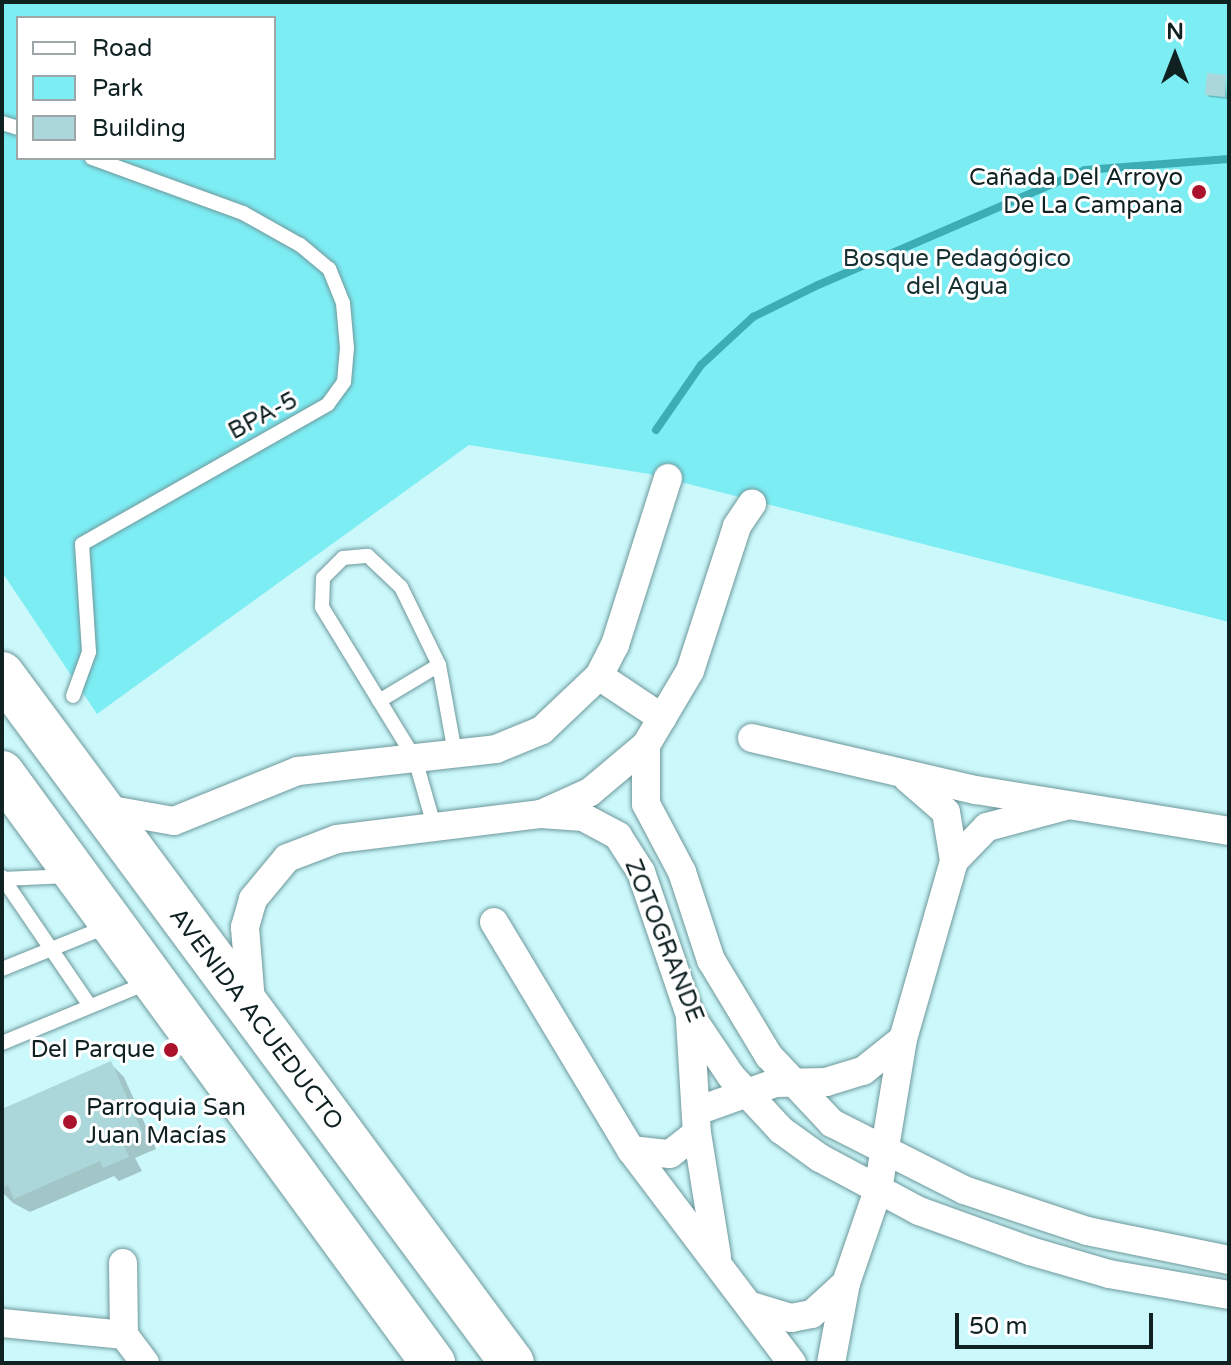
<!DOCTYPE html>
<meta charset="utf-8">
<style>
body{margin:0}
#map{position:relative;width:1231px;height:1365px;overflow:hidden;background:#cbf8fb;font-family:"Varela Round",sans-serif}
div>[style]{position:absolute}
.green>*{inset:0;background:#7dedf4}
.shadow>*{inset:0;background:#0003}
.stream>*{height:8px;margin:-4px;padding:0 4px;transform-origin:4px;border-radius:4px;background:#3cadb5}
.building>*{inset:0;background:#abd7da}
.roads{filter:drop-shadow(0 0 2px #6e989b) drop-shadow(0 0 2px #6e989b)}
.service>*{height:14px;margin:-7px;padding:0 7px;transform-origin:7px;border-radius:7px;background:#fff}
.minor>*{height:28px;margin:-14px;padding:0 14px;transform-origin:14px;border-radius:14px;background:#fff}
.primary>*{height:44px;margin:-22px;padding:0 22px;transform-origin:22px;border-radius:22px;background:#fff}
.dots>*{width:22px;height:22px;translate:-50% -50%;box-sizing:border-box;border:4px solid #fff;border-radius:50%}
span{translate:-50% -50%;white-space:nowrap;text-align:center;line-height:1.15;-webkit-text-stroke:6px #fff;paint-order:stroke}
.poi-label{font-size:24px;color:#102122}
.right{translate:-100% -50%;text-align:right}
.left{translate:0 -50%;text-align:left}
.park-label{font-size:24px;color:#162f31}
.street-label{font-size:24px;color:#102122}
.frame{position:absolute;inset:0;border:4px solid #102122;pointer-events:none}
.legend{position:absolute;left:16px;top:16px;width:260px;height:144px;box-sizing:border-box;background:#fff;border:2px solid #9fa6a7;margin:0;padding:10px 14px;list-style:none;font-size:24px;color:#102122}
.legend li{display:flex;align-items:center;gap:16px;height:40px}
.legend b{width:40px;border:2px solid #9fa6a7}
.north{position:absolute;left:1135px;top:16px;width:80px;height:80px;-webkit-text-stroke:6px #fff;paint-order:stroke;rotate:0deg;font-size:22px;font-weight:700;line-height:32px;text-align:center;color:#102122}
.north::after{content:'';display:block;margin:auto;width:28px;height:36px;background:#102122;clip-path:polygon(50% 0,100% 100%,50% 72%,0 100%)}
.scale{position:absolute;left:955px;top:1313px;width:198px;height:36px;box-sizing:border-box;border:4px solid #102122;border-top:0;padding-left:10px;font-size:24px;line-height:28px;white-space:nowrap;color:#102122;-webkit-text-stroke:6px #fff;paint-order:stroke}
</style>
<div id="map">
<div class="green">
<i style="clip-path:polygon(evenodd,2px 2px,1229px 2px,1229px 622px,649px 474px,469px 445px,97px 714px,2px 572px,2px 2px,18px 18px,274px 18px,274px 158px,18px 158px,18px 18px)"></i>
</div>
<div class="shadow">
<i style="clip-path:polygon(1225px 76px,1227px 99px,1209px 97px,1207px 94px)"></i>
<i style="clip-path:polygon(110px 1063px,124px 1077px,156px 1149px,135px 1158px,142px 1171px,119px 1181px,114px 1176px,30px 1212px,13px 1203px,2px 1192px,2px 1111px)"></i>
</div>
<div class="stream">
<i style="left:656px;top:430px;width:79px;rotate:-55.3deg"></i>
<i style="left:701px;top:365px;width:71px;rotate:-42.7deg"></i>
<i style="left:753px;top:317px;width:72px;rotate:-26.2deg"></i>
<i style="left:818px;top:285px;width:291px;rotate:-23.3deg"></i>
<i style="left:1085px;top:170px;width:144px;rotate:-4.4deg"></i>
</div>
<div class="building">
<i style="clip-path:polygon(1207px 73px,1226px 75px,1225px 97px,1205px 95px)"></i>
<i style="clip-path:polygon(111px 1061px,143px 1134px,123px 1143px,129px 1157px,103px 1168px,100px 1161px,14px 1199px,8px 1185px,2px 1188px,2px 1109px)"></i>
</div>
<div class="roads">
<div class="service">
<i style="left:2px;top:123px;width:17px;rotate:17deg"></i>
<i style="left:73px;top:696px;width:47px;rotate:-70deg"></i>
<i style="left:89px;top:652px;width:108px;rotate:-93.7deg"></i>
<i style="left:82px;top:544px;width:283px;rotate:-29.6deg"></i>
<i style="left:328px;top:404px;width:27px;rotate:-54deg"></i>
<i style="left:344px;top:382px;width:34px;rotate:-85deg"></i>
<i style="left:347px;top:348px;width:45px;rotate:-95.1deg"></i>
<i style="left:343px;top:303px;width:37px;rotate:-112deg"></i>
<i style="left:329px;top:269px;width:38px;rotate:-140deg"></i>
<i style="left:300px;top:245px;width:65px;rotate:-150.7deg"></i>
<i style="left:243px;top:213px;width:161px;rotate:-160deg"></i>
<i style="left:379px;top:701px;width:70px;rotate:-31deg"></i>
<i style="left:435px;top:829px;width:73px;rotate:-105.9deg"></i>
<i style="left:415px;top:759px;width:178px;rotate:-121.5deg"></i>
<i style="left:322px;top:607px;width:29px;rotate:-88deg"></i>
<i style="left:323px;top:578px;width:28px;rotate:-45deg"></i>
<i style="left:343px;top:558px;width:25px;rotate:-5deg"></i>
<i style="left:368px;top:556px;width:45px;rotate:43.2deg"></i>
<i style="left:401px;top:587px;width:87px;rotate:64deg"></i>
<i style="left:439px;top:665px;width:89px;rotate:79.7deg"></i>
<i style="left:2px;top:877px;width:156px;rotate:55.7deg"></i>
<i style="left:2px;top:879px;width:68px;rotate:-2.5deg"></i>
<i style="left:2px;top:969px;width:112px;rotate:-22deg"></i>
<i style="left:2px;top:1043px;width:159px;rotate:-22.5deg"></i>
</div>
<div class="minor">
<i style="left:599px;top:676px;width:76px;rotate:33.7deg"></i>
<i style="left:752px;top:738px;width:230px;rotate:13.1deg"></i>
<i style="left:976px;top:790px;width:256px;rotate:9.2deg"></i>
<i style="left:646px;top:745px;width:59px;rotate:90deg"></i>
<i style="left:646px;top:804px;width:77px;rotate:62.1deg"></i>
<i style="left:682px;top:872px;width:93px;rotate:71.8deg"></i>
<i style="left:711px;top:960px;width:112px;rotate:58.9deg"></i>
<i style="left:769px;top:1056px;width:92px;rotate:46.8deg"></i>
<i style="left:832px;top:1123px;width:148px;rotate:26.9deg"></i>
<i style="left:964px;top:1190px;width:130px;rotate:18.4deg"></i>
<i style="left:1087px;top:1231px;width:145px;rotate:11.5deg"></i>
<i style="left:908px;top:779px;width:50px;rotate:41deg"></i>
<i style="left:946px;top:812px;width:50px;rotate:80.7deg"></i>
<i style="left:100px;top:808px;width:75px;rotate:10deg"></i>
<i style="left:174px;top:821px;width:134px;rotate:-22deg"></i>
<i style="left:298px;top:771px;width:199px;rotate:-6.3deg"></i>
<i style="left:496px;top:749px;width:50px;rotate:-22.4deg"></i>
<i style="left:542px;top:730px;width:79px;rotate:-43.5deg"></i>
<i style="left:599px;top:676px;width:35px;rotate:-63deg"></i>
<i style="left:615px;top:645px;width:175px;rotate:-72.4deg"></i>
<i style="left:541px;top:814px;width:42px;rotate:4.1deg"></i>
<i style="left:583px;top:817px;width:40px;rotate:28deg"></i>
<i style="left:618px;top:836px;width:43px;rotate:57.4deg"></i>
<i style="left:641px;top:872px;width:151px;rotate:71.1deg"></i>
<i style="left:690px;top:1015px;width:73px;rotate:56.1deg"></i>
<i style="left:731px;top:1076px;width:74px;rotate:47.2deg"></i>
<i style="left:781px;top:1130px;width:48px;rotate:35.7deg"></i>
<i style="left:820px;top:1158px;width:112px;rotate:28.2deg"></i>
<i style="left:919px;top:1211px;width:118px;rotate:19.8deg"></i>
<i style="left:1030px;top:1251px;width:82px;rotate:16.2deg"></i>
<i style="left:1109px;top:1274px;width:122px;rotate:9.9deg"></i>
<i style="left:494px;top:922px;width:266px;rotate:59deg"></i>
<i style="left:631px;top:1150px;width:267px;rotate:52.9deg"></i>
<i style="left:251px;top:1002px;width:75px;rotate:-94.6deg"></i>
<i style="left:245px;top:927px;width:29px;rotate:-74deg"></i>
<i style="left:253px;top:899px;width:53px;rotate:-50.3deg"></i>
<i style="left:287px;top:858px;width:53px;rotate:-20.8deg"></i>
<i style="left:337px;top:839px;width:206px;rotate:-7deg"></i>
<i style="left:541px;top:814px;width:54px;rotate:-24.2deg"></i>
<i style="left:590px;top:792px;width:73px;rotate:-40deg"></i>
<i style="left:646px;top:745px;width:86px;rotate:-59.3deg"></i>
<i style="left:690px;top:671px;width:152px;rotate:-72deg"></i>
<i style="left:737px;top:526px;width:27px;rotate:-56deg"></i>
<i style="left:690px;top:1020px;width:113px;rotate:86.5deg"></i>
<i style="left:697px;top:1133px;width:125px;rotate:80.8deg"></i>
<i style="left:697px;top:1111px;width:83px;rotate:-19.7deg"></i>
<i style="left:775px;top:1083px;width:51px;rotate:-1.1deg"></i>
<i style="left:826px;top:1082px;width:39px;rotate:-17deg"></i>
<i style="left:863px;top:1071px;width:51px;rotate:-38.7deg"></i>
<i style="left:631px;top:1150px;width:39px;rotate:6deg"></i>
<i style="left:670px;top:1154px;width:34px;rotate:-38deg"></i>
<i style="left:123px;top:1263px;width:72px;rotate:89.2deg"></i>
<i style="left:124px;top:1335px;width:35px;rotate:53deg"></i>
<i style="left:751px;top:1306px;width:42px;rotate:16.7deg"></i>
<i style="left:791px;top:1318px;width:21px;rotate:-11deg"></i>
<i style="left:812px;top:1314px;width:46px;rotate:-42.4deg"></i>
<i style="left:2px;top:1323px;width:123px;rotate:5.6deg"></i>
<i style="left:831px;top:1363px;width:81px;rotate:-79.4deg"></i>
<i style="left:846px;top:1283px;width:98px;rotate:-71deg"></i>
<i style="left:878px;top:1190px;width:153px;rotate:-80.6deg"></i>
<i style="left:903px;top:1039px;width:185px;rotate:-74deg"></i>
<i style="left:954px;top:861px;width:47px;rotate:-45.9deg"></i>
<i style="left:987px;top:827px;width:82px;rotate:-14.9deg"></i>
</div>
<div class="primary">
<i style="left:2px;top:674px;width:857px;rotate:53.49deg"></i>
<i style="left:2px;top:773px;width:731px;rotate:53.85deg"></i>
</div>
</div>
<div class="dots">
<i style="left:1199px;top:192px;background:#aa132b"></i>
<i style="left:171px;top:1050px;background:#aa132b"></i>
<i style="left:70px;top:1122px;background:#aa132b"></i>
</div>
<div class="poi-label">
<span class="right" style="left:1183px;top:192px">Cañada Del Arroyo<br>De La Campana</span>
<span class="right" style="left:155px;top:1050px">Del Parque</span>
<span class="left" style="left:86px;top:1122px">Parroquia San<br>Juan Macías</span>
</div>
<div class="park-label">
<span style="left:957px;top:273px">Bosque Pedagógico<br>del Agua</span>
</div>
<div class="street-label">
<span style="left:263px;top:416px;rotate:-28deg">BPA-5</span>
<span style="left:664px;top:941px;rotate:68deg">ZOTOGRANDE</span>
<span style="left:256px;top:1019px;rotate:53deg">AVENIDA ACUEDUCTO</span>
</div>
<div class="frame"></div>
<ul class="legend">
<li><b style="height:10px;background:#fff"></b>Road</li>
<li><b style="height:22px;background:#7dedf4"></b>Park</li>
<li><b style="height:22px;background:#abd7da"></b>Building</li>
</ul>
<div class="north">N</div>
<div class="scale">50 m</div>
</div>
